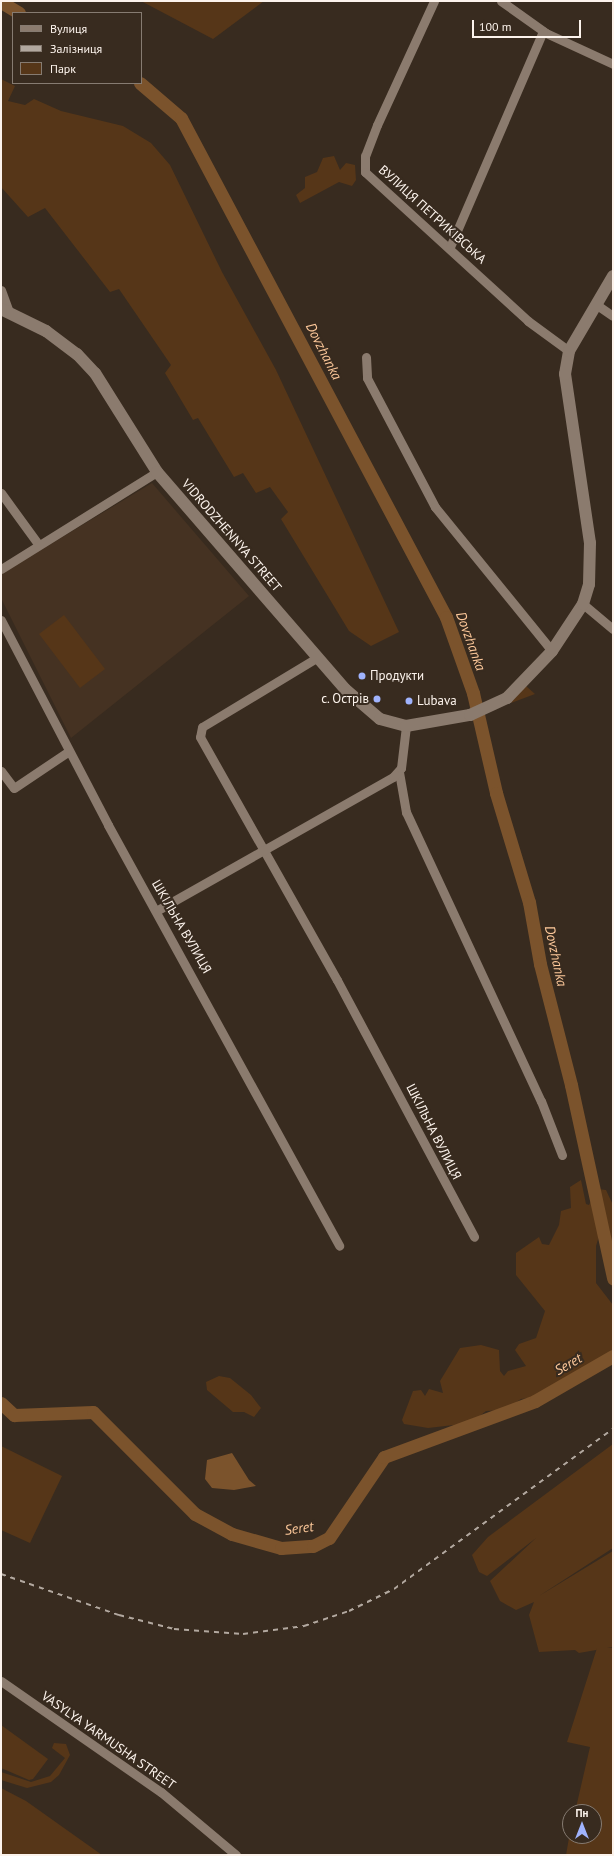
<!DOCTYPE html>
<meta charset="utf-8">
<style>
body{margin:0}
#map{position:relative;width:614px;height:1856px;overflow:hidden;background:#382b1f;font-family:"PT Sans",sans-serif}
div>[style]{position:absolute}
.built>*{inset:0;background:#453222}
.green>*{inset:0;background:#563618}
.water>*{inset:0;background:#7b532c}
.river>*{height:13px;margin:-6.5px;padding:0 6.5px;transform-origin:6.5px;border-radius:6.5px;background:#7b532c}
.street>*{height:9px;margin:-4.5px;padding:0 4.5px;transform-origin:4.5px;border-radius:4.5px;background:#8b7b6e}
.secondary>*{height:12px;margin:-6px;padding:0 6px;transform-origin:6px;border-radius:6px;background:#8b7b6e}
.rail>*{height:2px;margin-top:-1px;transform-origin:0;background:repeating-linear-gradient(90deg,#b2a89f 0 5px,transparent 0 10px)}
.dots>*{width:11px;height:11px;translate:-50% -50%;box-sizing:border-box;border:2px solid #382b1f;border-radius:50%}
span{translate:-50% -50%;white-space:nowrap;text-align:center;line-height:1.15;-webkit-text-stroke:4px #382b1f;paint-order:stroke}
.street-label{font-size:13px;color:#fcf3ec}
.poi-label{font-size:13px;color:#fcf3ec}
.left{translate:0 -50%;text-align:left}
.right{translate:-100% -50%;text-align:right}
.water-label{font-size:14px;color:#fdc89a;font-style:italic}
.frame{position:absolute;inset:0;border:2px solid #fcf3ec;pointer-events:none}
.legend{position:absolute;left:12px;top:12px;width:130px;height:72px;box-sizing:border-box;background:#382b1f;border:1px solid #867b71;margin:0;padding:5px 7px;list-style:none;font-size:12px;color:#fcf3ec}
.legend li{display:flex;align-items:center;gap:8px;height:20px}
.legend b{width:20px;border:1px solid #867b71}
.north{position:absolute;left:562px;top:1804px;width:40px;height:40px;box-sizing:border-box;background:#382b1f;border:1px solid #867b71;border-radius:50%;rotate:0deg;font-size:11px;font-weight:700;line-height:16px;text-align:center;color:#fcf3ec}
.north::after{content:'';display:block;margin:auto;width:14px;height:18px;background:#a0b3fd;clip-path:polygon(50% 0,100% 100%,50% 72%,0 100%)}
.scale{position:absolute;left:472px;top:20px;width:109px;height:18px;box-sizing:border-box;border:2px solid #fcf3ec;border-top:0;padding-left:5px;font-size:12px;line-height:14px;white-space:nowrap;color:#fcf3ec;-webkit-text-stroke:3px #382b1f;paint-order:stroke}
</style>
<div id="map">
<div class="built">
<i style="clip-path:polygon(152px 483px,249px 596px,71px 738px,1px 598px,1px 574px)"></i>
</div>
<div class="green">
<i style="clip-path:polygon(141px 1px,264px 1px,213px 39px)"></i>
<i style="clip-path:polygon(1px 79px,15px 86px,8px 101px,25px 105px,34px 99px,61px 111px,123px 126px,151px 143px,170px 165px,222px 272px,276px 370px,399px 632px,371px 646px,349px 631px,281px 519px,288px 512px,270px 487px,256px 493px,243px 473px,234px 477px,198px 418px,193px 420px,165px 373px,171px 365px,119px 289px,110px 292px,45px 208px,28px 217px,1px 187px)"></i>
<i style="clip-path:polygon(334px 156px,340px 170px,346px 163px,355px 165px,356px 180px,352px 186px,339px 182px,300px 203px,296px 195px,305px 188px,305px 177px,317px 172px,323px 158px)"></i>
<i style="clip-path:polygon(64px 615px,105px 669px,80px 688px,39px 634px)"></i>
<i style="clip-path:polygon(526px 686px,535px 694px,511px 703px,513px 700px)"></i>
<i style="clip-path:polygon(581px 1180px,586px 1204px,589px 1205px,597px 1189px,606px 1190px,613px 1205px,613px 1291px,599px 1236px,596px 1246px,596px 1283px,613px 1305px,613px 1356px,587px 1376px,562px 1379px,545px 1396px,521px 1399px,505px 1410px,486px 1411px,471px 1423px,428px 1428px,404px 1424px,402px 1420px,413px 1391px,421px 1390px,425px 1396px,429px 1389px,443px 1393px,440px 1381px,460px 1348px,481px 1345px,499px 1350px,500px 1371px,504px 1376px,508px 1371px,526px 1366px,515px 1350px,519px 1344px,536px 1338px,545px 1311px,516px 1275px,516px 1253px,539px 1237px,542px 1244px,549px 1245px,559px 1225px,561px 1211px,571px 1208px,570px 1187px)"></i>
<i style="clip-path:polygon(219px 1376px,230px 1378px,251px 1395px,261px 1408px,254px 1417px,244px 1412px,233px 1412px,207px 1390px,206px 1382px)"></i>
<i style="clip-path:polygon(613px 1444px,613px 1548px,539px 1596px,613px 1551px,613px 1647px,579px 1653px,575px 1650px,539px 1652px,529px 1615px,534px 1602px,516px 1610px,500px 1601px,490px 1581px,536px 1538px,487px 1576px,479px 1572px,472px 1555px,488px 1537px)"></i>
<i style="clip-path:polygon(1px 1446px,62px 1476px,30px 1543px,1px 1530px)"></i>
<i style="clip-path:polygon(597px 1648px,613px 1648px,613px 1855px,566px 1855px,570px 1832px,570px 1836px,594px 1836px,594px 1812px,575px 1812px,590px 1747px,567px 1742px)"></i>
<i style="clip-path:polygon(1px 1725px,48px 1759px,33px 1779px,29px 1780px,1px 1768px)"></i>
<i style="clip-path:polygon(54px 1743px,66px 1744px,70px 1755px,59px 1775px,51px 1782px,27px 1788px,1px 1780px,1px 1772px,31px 1782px,50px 1776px,65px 1758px,52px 1748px)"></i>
<i style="clip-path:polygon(1px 1788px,26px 1801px,102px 1855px,1px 1855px)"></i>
</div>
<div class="water">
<i style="clip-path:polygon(232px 1453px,249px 1480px,256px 1486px,234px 1490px,212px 1488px,205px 1479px,207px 1460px)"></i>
</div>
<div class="river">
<i style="left:1px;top:2px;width:21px;rotate:31deg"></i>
<i style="left:140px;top:83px;width:54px;rotate:40.5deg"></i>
<i style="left:181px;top:118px;width:565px;rotate:62.03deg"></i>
<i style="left:446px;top:617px;width:81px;rotate:70.4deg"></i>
<i style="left:473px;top:693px;width:103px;rotate:77deg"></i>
<i style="left:496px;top:793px;width:114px;rotate:73.2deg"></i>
<i style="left:529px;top:902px;width:63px;rotate:79.9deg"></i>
<i style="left:540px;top:964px;width:125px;rotate:75.6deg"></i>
<i style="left:571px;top:1085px;width:198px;rotate:77.7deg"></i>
<i style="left:1px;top:1403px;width:18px;rotate:43deg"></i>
<i style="left:14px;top:1415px;width:79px;rotate:-2.2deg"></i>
<i style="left:93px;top:1412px;width:144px;rotate:45deg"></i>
<i style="left:195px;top:1514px;width:42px;rotate:28.4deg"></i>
<i style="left:232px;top:1534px;width:51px;rotate:15.9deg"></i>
<i style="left:281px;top:1548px;width:32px;rotate:-4deg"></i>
<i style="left:313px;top:1546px;width:18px;rotate:-27deg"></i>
<i style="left:329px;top:1538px;width:98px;rotate:-55.8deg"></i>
<i style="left:384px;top:1457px;width:161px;rotate:-20.3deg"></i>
<i style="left:535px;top:1401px;width:90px;rotate:-30deg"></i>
</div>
<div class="street">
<i style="left:434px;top:1px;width:136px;rotate:114.7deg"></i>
<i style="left:377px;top:125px;width:33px;rotate:111deg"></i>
<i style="left:365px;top:156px;width:16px;rotate:90deg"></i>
<i style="left:365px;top:172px;width:221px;rotate:42.4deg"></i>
<i style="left:528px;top:321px;width:51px;rotate:36.2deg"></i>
<i style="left:501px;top:1px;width:55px;rotate:35.4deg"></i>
<i style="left:546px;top:33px;width:74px;rotate:24.8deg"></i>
<i style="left:450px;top:247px;width:235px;rotate:-66.7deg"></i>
<i style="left:1px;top:290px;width:23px;rotate:70deg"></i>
<i style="left:597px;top:305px;width:19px;rotate:35deg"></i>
<i style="left:366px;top:357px;width:21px;rotate:87deg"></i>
<i style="left:367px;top:378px;width:146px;rotate:62.2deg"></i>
<i style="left:435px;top:507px;width:186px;rotate:50.9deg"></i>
<i style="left:1px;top:493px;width:63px;rotate:54deg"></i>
<i style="left:1px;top:569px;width:184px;rotate:-31.9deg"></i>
<i style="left:583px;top:604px;width:39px;rotate:40deg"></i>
<i style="left:1px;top:620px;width:231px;rotate:62.4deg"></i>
<i style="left:108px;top:825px;width:480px;rotate:61.2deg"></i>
<i style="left:318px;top:657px;width:135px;rotate:148.9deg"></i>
<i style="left:202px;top:727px;width:10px;rotate:101deg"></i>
<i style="left:200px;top:737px;width:279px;rotate:60.6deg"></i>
<i style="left:337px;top:980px;width:291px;rotate:61.9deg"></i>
<i style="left:1px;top:771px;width:21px;rotate:53deg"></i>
<i style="left:14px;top:788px;width:66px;rotate:-33.9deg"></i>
<i style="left:399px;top:772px;width:41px;rotate:80.1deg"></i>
<i style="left:406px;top:812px;width:319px;rotate:65deg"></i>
<i style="left:541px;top:1101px;width:58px;rotate:68.7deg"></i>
<i style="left:156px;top:911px;width:272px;rotate:-29.5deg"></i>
<i style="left:393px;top:777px;width:12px;rotate:-48deg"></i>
<i style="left:401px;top:768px;width:42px;rotate:-83.2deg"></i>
<i style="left:1px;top:1681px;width:195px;rotate:34.8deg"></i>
<i style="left:161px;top:1792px;width:98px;rotate:40deg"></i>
</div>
<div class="secondary">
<i style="left:1px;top:309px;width:50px;rotate:26.1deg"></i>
<i style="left:46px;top:331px;width:39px;rotate:37deg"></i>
<i style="left:77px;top:354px;width:26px;rotate:47deg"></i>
<i style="left:95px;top:373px;width:117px;rotate:57.9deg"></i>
<i style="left:157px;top:472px;width:287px;rotate:49.1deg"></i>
<i style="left:345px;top:689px;width:46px;rotate:40.6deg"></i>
<i style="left:380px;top:719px;width:27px;rotate:15deg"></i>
<i style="left:406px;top:726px;width:65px;rotate:-9.8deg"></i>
<i style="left:470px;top:715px;width:41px;rotate:-24.7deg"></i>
<i style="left:507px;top:698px;width:65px;rotate:-46.2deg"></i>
<i style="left:552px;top:651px;width:56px;rotate:-56.6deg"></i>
<i style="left:583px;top:604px;width:21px;rotate:-73deg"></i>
<i style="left:589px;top:584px;width:41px;rotate:-88.6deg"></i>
<i style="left:590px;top:543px;width:171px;rotate:-98.4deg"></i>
<i style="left:565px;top:374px;width:23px;rotate:-80deg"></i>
<i style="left:569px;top:351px;width:87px;rotate:-59.6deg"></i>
</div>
<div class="rail">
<i style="left:1px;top:1574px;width:125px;rotate:19.2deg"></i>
<i style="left:119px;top:1615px;width:57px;rotate:14.3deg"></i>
<i style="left:174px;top:1629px;width:69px;rotate:4.1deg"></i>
<i style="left:243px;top:1634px;width:62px;rotate:-7.5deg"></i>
<i style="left:304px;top:1626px;width:47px;rotate:-18.4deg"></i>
<i style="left:349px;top:1611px;width:50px;rotate:-26.1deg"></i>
<i style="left:394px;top:1589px;width:271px;rotate:-36.2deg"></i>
</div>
<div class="dots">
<i style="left:362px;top:676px;background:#a0b3fd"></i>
<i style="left:377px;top:699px;background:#a0b3fd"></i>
<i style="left:409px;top:701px;background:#a0b3fd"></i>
</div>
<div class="street-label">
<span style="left:432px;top:215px;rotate:42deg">ВУЛИЦЯ ПЕТРИКІВСЬКА</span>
<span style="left:231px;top:536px;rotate:49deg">VIDRODZHENNYA STREET</span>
<span style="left:181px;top:927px;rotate:60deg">ШКІЛЬНА ВУЛИЦЯ</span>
<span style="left:433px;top:1132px;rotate:63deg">ШКІЛЬНА ВУЛИЦЯ</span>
<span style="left:108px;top:1741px;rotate:35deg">VASYLYA YARMUSHA STREET</span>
</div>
<div class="poi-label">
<span class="left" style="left:370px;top:676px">Продукти</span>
<span class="right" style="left:369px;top:699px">с. Острів</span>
<span class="left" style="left:417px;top:701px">Lubava</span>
</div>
<div class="water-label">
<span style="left:324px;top:351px;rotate:63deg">Dovzhanka</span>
<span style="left:471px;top:641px;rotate:70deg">Dovzhanka</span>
<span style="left:556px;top:956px;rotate:78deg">Dovzhanka</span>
<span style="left:568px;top:1364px;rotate:-30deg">Seret</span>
<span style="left:299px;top:1528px;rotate:-8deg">Seret</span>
</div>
<div class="frame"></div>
<ul class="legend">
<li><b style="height:5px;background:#8b7b6e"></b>Вулиця</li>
<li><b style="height:5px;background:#b2a89f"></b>Залізниця</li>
<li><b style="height:11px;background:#563618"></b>Парк</li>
</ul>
<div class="north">Пн</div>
<div class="scale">100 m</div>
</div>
